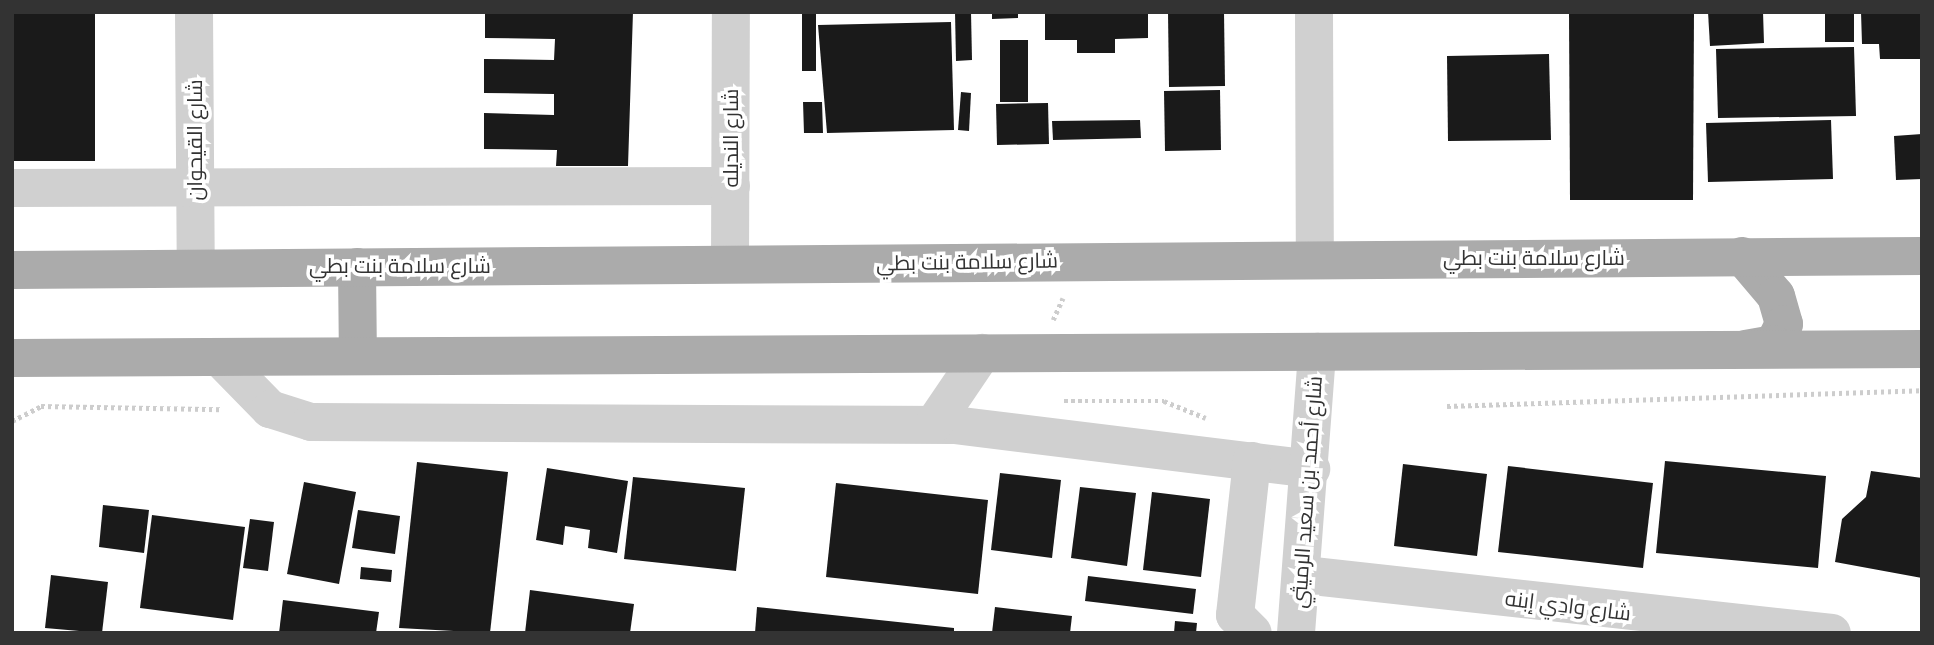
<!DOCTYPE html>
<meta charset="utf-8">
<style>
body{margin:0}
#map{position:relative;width:1934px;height:645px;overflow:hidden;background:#fff;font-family:"Public Sans",Cairo,sans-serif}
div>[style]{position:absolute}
.building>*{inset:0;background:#1a1a1a}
.path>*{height:4.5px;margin-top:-2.25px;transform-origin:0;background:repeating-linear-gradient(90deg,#cdcdcd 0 3.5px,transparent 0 7px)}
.minor>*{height:38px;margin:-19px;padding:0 19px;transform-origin:19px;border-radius:19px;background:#d0d0d0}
.major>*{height:38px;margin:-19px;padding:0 19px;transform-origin:19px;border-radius:19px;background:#ababab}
span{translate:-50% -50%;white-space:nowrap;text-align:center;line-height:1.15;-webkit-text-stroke:7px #fff;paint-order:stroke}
.street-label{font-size:21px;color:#333}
.frame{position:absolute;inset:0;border:14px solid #333;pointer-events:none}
</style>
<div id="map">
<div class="building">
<i style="clip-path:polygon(12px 12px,95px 12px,95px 161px,12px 161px)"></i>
<i style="clip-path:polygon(485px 12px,633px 12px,628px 166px,556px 166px,557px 150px,484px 149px,484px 113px,554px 115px,554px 94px,484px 93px,484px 59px,554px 60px,555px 39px,485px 38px)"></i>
<i style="clip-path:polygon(802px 12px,816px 12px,816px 71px,802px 71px)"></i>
<i style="clip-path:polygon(955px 12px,971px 12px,972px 60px,956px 61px)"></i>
<i style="clip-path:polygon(992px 12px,1018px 12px,1018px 18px,992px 19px)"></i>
<i style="clip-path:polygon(1045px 12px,1148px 12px,1148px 38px,1115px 39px,1115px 53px,1077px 53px,1077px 40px,1045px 40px)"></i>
<i style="clip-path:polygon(1168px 12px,1224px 12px,1225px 86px,1169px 87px)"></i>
<i style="clip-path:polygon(1569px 12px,1694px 12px,1693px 200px,1570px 200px)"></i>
<i style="clip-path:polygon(1708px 12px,1763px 12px,1764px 43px,1710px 46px)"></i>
<i style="clip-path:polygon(1825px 12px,1854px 12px,1854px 42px,1825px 42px)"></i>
<i style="clip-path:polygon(1861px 12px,1922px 12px,1922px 59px,1880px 59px,1879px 44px,1862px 44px)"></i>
<i style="clip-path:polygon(951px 22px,954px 130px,827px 133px,818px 25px)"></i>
<i style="clip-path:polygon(1000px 40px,1028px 40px,1028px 102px,1000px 102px)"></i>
<i style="clip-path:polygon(1854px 47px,1856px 116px,1718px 118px,1716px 49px)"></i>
<i style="clip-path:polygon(1549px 54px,1551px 140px,1448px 141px,1447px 56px)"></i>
<i style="clip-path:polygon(1220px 90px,1221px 150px,1165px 151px,1164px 91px)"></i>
<i style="clip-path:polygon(961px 92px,971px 93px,969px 131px,958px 130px)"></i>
<i style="clip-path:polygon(803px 102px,822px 102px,823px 133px,804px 133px)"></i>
<i style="clip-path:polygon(1048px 103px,1049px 144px,997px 145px,996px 104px)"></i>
<i style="clip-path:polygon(1140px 120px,1141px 138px,1053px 140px,1052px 121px)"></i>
<i style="clip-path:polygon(1831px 120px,1833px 179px,1708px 182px,1706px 123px)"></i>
<i style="clip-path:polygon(1922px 134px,1922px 179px,1896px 180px,1894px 136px)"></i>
<i style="clip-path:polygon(1665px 461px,1826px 476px,1818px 568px,1656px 553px)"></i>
<i style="clip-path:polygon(417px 462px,508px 472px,490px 633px,399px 628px)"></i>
<i style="clip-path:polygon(1403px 464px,1487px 474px,1477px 556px,1394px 546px)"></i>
<i style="clip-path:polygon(1508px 466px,1653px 483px,1643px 568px,1498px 552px)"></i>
<i style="clip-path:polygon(547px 468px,628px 481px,617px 553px,588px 548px,590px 530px,565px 526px,563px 545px,536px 540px)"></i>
<i style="clip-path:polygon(1871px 471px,1922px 478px,1922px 578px,1835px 562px,1842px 519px,1866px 497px)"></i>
<i style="clip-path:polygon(1000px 473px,1061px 480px,1052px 558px,991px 550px)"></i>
<i style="clip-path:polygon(633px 477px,745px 488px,736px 571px,624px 559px)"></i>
<i style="clip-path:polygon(304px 482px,356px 492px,339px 584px,287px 574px)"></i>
<i style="clip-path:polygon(836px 483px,988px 500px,978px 594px,826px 577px)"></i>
<i style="clip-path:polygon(1080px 487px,1136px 493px,1127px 566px,1071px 558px)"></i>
<i style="clip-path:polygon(1152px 492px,1210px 499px,1201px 577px,1143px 570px)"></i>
<i style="clip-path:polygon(103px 505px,149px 510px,144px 553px,99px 547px)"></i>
<i style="clip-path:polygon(358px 510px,400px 516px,395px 554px,352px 548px)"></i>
<i style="clip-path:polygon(152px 515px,245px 527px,233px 620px,140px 608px)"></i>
<i style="clip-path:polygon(250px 519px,274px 522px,268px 571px,243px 568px)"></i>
<i style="clip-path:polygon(361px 567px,392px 570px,391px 582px,360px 579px)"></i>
<i style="clip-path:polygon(51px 575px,108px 582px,102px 633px,45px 628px)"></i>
<i style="clip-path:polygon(1088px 576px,1196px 589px,1193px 614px,1085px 601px)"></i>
<i style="clip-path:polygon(530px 590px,634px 604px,630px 633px,525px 633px)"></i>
<i style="clip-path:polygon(283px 600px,379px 612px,376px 633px,279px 633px)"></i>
<i style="clip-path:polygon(757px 607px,954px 628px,954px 633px,755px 633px)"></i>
<i style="clip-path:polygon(995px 607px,1072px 616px,1070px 633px,992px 633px)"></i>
<i style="clip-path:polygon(1175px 621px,1197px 623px,1196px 633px,1174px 633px)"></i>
</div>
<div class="path">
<i style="left:1053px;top:320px;width:24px;rotate:-66deg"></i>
<i style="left:1064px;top:401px;width:100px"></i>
<i style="left:1164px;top:401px;width:45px;rotate:22deg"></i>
<i style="left:1447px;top:406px;width:475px;rotate:-1.9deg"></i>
<i style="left:12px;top:421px;width:33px;rotate:-27deg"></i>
<i style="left:41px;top:406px;width:180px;rotate:1deg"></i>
</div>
<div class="minor">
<i style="left:194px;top:12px;width:256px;rotate:89.6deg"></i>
<i style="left:1314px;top:12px;width:248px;rotate:89.8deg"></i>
<i style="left:12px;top:188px;width:719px;rotate:-0.16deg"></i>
<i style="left:730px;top:264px;width:252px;rotate:-89.8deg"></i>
<i style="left:219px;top:357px;width:73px;rotate:45.6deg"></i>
<i style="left:270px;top:409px;width:43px;rotate:17.6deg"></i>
<i style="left:311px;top:422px;width:643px;rotate:0.27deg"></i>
<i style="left:954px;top:425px;width:360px;rotate:7deg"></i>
<i style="left:934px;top:424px;width:86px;rotate:-55.9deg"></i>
<i style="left:1252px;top:461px;width:155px;rotate:96.3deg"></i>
<i style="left:1235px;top:615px;width:25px;rotate:45deg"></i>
<i style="left:1304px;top:575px;width:531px;rotate:6.27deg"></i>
<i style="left:1296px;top:633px;width:282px;rotate:-85.7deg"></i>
</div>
<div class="major">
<i style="left:1742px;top:256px;width:52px;rotate:49.6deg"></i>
<i style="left:1776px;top:296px;width:29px;rotate:74deg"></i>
<i style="left:1784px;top:324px;width:22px;rotate:117deg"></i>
<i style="left:1774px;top:344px;width:29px;rotate:170deg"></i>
<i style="left:357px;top:267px;width:89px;rotate:89.4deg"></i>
<i style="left:12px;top:270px;width:1910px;rotate:-0.42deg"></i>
<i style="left:12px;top:358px;width:1910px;rotate:-0.27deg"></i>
</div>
<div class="street-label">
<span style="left:731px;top:138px;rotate:-90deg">شارع النديله</span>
<span style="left:195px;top:140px;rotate:-90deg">شارع القيحوان</span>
<span style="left:1534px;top:258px">شارع سلامة بنت بطي</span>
<span style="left:967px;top:262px;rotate:-1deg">شارع سلامة بنت بطي</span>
<span style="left:400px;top:266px">شارع سلامة بنت بطي</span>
<span style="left:1307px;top:492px;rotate:-86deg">شارع أحمد بن سعيد الرميثي</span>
<span style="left:1568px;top:606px;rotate:7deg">شارع وادِي إبنه</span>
</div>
<div class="frame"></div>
</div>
